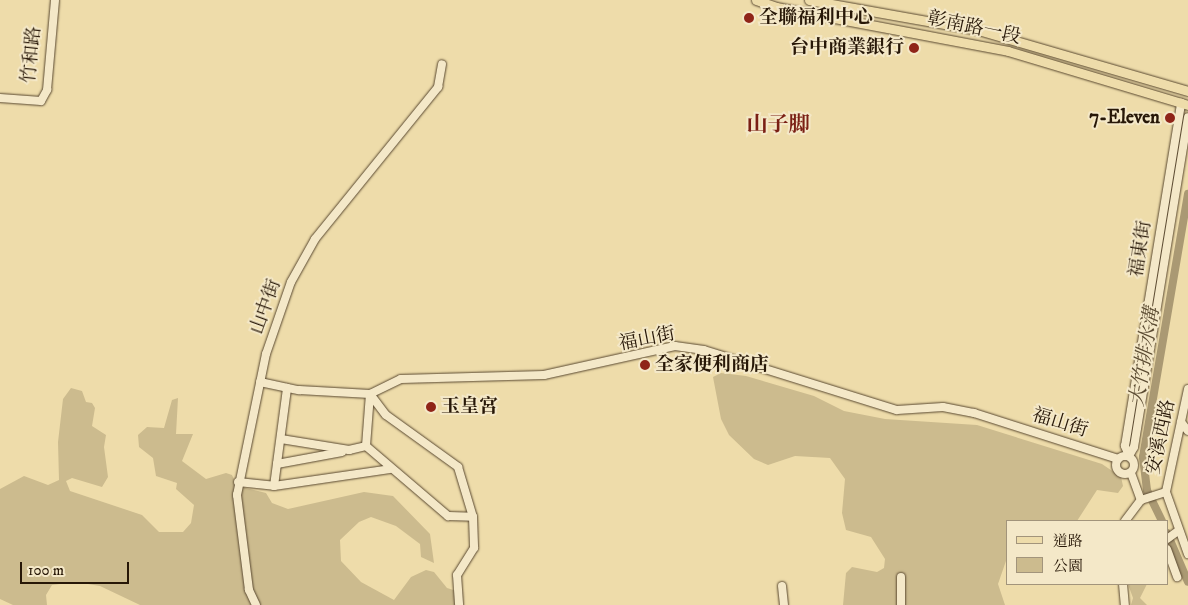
<!DOCTYPE html>
<meta charset="utf-8">
<style>
body{margin:0}
#map{position:relative;width:1188px;height:605px;overflow:hidden;background:#eedcaa;font-family:"IM FELL DW Pica","Noto Serif TC",serif}
div>[style]{position:absolute}
.green>*{inset:0;background:#ccbb8e}
.canal>*{height:8px;margin:-4px;padding:0 4px;transform-origin:4px;border-radius:4px;background:#aa9973}
.roads{filter:drop-shadow(0 0 1px #594830) drop-shadow(0 0 1px #594830)}
.minor>*{height:8px;margin:-4px;padding:0 4px;transform-origin:4px;border-radius:4px;background:#f4e8c8}
.minor>.ring{margin:-4px;padding:0;box-sizing:content-box;background:none;border:8px solid #f4e8c8;border-radius:50%}
.major>*{height:9px;margin:-4.5px;padding:0 4.5px;transform-origin:4.5px;border-radius:4.5px;background:#eedcaa}
.dots>*{width:14px;height:14px;translate:-50% -50%;box-sizing:border-box;border:2px solid #f4e8c8;border-radius:50%}
span{translate:-50% -50%;white-space:nowrap;text-align:center;line-height:1.15;-webkit-text-stroke:4px #f4e8c8;paint-order:stroke}
.poi-label{font-size:19px;color:#271707;font-weight:700}
.left{translate:0 -50%;text-align:left}
.right{translate:-100% -50%;text-align:right}
.street-label{font-size:19px;color:#271707}
.water-label{font-size:20px;color:#5b4b32;font-style:italic}
.quarter-label{font-size:21px;color:#7a1f14;font-weight:700}
.legend{position:absolute;left:1006px;top:520px;width:162px;height:65px;box-sizing:border-box;background:#f4e8c8;border:1px solid #a2947b;margin:0;padding:6px 9px;list-style:none;font-size:15px;color:#271707}
.legend li{display:flex;align-items:center;gap:10px;height:25px}
.legend b{width:25px;border:1px solid #a2947b}
.scale{position:absolute;left:20px;top:562px;width:109px;height:22px;box-sizing:border-box;border:2px solid #271707;border-top:0;padding-left:6px;font-size:15px;line-height:18px;white-space:nowrap;color:#271707;-webkit-text-stroke:4px #f4e8c8;paint-order:stroke}
</style>
<div id="map">
<div class="green">
<i style="clip-path:polygon(721px 373px,746px 376px,814px 396px,844px 411px,885px 419px,977px 425px,1102px 464px,1121px 477px,1123px 486px,1118px 493px,1097px 490px,1077px 521px,1007px 521px,1007px 558px,998px 584px,1005px 605px,843px 605px,846px 573px,852px 567px,877px 572px,884px 568px,885px 559px,871px 537px,846px 530px,842px 513px,845px 479px,830px 458px,795px 456px,768px 465px,754px 459px,729px 435px,721px 419px,713px 377px)"></i>
<i style="clip-path:polygon(71px 388px,82px 391px,86px 402px,92px 403px,95px 408px,92px 426px,106px 435px,104px 447px,108px 477px,102px 487px,72px 478px,66px 481px,70px 491px,142px 515px,159px 532px,183px 532px,191px 523px,194px 505px,176px 489px,177px 483px,156px 476px,153px 458px,139px 447px,138px 435px,147px 427px,164px 428px,172px 400px,178px 398px,176px 434px,193px 434px,182px 461px,206px 479px,226px 473px,232px 475px,237px 486px,266px 493px,272px 503px,288px 509px,364px 492px,393px 496px,430px 534px,434px 563px,421px 557px,420px 544px,396px 526px,371px 517px,359px 522px,340px 540px,341px 561px,361px 582px,394px 600px,411px 577px,426px 570px,434px 572px,447px 588px,460px 592px,457px 605px,140px 605px,100px 586px,76px 582px,52px 585px,46px 595px,47px 605px,13px 605px,0 599px,0 489px,24px 476px,48px 485px,59px 480px,58px 442px,63px 399px)"></i>
<i style="clip-path:polygon(1128px 584px,1147px 584px,1140px 598px,1147px 605px,1131px 605px,1133px 598px)"></i>
</div>
<div class="canal">
<i style="left:1162px;top:521px;width:34px;rotate:-116deg"></i>
<i style="left:1147px;top:490px;width:33px;rotate:-97deg"></i>
<i style="left:1143px;top:457px;width:267px;rotate:-80.3deg"></i>
<i style="left:1167px;top:533px;width:53px;rotate:66.8deg"></i>
</div>
<div class="roads">
<div class="minor">
<i style="left:0;top:98px;width:41px;rotate:4.2deg"></i>
<i style="left:41px;top:101px;width:13px;rotate:-61deg"></i>
<i style="left:47px;top:90px;width:90px;rotate:-84.9deg"></i>
<i style="left:260px;top:382px;width:40px;rotate:12deg"></i>
<i style="left:299px;top:390px;width:71px;rotate:3.2deg"></i>
<i style="left:370px;top:394px;width:34px;rotate:-26deg"></i>
<i style="left:401px;top:379px;width:143px;rotate:-1.6deg"></i>
<i style="left:544px;top:375px;width:134px;rotate:-12.5deg"></i>
<i style="left:675px;top:346px;width:29px;rotate:8deg"></i>
<i style="left:704px;top:350px;width:202px;rotate:17.3deg"></i>
<i style="left:897px;top:410px;width:46px;rotate:-3.7deg"></i>
<i style="left:943px;top:407px;width:32px;rotate:11deg"></i>
<i style="left:974px;top:413px;width:151px;rotate:17.7deg"></i>
<i style="left:1188px;top:389px;width:105px;rotate:102.1deg"></i>
<i style="left:1166px;top:492px;width:66px;rotate:70.5deg"></i>
<i style="left:370px;top:394px;width:26px;rotate:53deg"></i>
<i style="left:386px;top:415px;width:89px;rotate:35.8deg"></i>
<i style="left:458px;top:467px;width:52px;rotate:73.3deg"></i>
<i style="left:473px;top:517px;width:31px;rotate:88deg"></i>
<i style="left:474px;top:548px;width:32px;rotate:122deg"></i>
<i style="left:457px;top:575px;width:30px;rotate:86deg"></i>
<i style="left:1181px;top:422px;width:11px;rotate:52deg"></i>
<i style="left:281px;top:439px;width:69px;rotate:9.2deg"></i>
<i style="left:349px;top:450px;width:17px;rotate:-13deg"></i>
<i style="left:366px;top:446px;width:108px;rotate:40.5deg"></i>
<i style="left:448px;top:516px;width:25px;rotate:2deg"></i>
<i style="left:366px;top:446px;width:52px;rotate:-85.6deg"></i>
<i class="ring" style="left:1116px;top:456px;width:10px;height:10px"></i>
<i style="left:1129px;top:456px;width:11px;rotate:-112deg"></i>
<i style="left:1125px;top:446px;width:348px;rotate:-80.7deg"></i>
<i style="left:1129px;top:456px;width:10px;rotate:-61deg"></i>
<i style="left:1134px;top:447px;width:334px;rotate:-80.7deg"></i>
<i style="left:277px;top:464px;width:66px;rotate:-10.5deg"></i>
<i style="left:1131px;top:473px;width:29px;rotate:70deg"></i>
<i style="left:238px;top:482px;width:36px;rotate:6deg"></i>
<i style="left:274px;top:486px;width:117px;rotate:-8.3deg"></i>
<i style="left:274px;top:486px;width:99px;rotate:-82.4deg"></i>
<i style="left:1141px;top:500px;width:26px;rotate:-18deg"></i>
<i style="left:1125px;top:521px;width:26px;rotate:-53deg"></i>
<i style="left:1167px;top:539px;width:14px;rotate:-36deg"></i>
<i style="left:1167px;top:549px;width:30px;rotate:70deg"></i>
<i style="left:1123px;top:584px;width:21px;rotate:85deg"></i>
<i style="left:782px;top:586px;width:19px;rotate:84deg"></i>
<i style="left:256px;top:605px;width:17px;rotate:-115deg"></i>
<i style="left:249px;top:590px;width:96px;rotate:-97.2deg"></i>
<i style="left:237px;top:495px;width:144px;rotate:-78.4deg"></i>
<i style="left:266px;top:354px;width:76px;rotate:-70.9deg"></i>
<i style="left:291px;top:282px;width:49px;rotate:-60.8deg"></i>
<i style="left:315px;top:239px;width:196px;rotate:-51deg"></i>
<i style="left:438px;top:87px;width:23px;rotate:-80deg"></i>
<i style="left:901px;top:605px;width:28px;rotate:-90deg"></i>
</div>
<div class="major">
<i style="left:756px;top:0;width:21px;rotate:19deg"></i>
<i style="left:776px;top:7px;width:236px;rotate:10.7deg"></i>
<i style="left:1008px;top:51px;width:188px;rotate:16.7deg"></i>
<i style="left:809px;top:0;width:172px;rotate:10.1deg"></i>
<i style="left:978px;top:30px;width:219px;rotate:16.2deg"></i>
</div>
</div>
<div class="dots">
<i style="left:749px;top:18px;background:#8f2418"></i>
<i style="left:914px;top:48px;background:#8f2418"></i>
<i style="left:1170px;top:118px;background:#8f2418"></i>
<i style="left:645px;top:365px;background:#8f2418"></i>
<i style="left:431px;top:407px;background:#8f2418"></i>
</div>
<div class="poi-label">
<span class="left" style="left:759px;top:18px">全聯福利中心</span>
<span class="right" style="left:904px;top:48px">台中商業銀行</span>
<span class="right" style="left:1160px;top:118px">7-Eleven</span>
<span class="left" style="left:655px;top:365px">全家便利商店</span>
<span class="left" style="left:441px;top:407px">玉皇宮</span>
</div>
<div class="street-label">
<span style="left:974px;top:28px;rotate:12deg">彰南路一段</span>
<span style="left:32px;top:55px;rotate:-84deg">竹和路</span>
<span style="left:1141px;top:249px;rotate:-81deg">福東街</span>
<span style="left:266px;top:307px;rotate:-70deg">山中街</span>
<span style="left:647px;top:339px;rotate:-11deg">福山街</span>
<span style="left:1060px;top:423px;rotate:17deg">福山街</span>
<span style="left:1161px;top:437px;rotate:-78deg">安溪西路</span>
</div>
<div class="water-label">
<span style="left:1145px;top:357px;rotate:-81deg">大竹排水溝</span>
</div>
<div class="quarter-label">
<span style="left:778px;top:125px">山子脚</span>
</div>
<ul class="legend">
<li><b style="height:6px;background:#eedcaa"></b>道路</li>
<li><b style="height:14px;background:#ccbb8e"></b>公園</li>
</ul>
<div class="scale">100 m</div>
</div>
